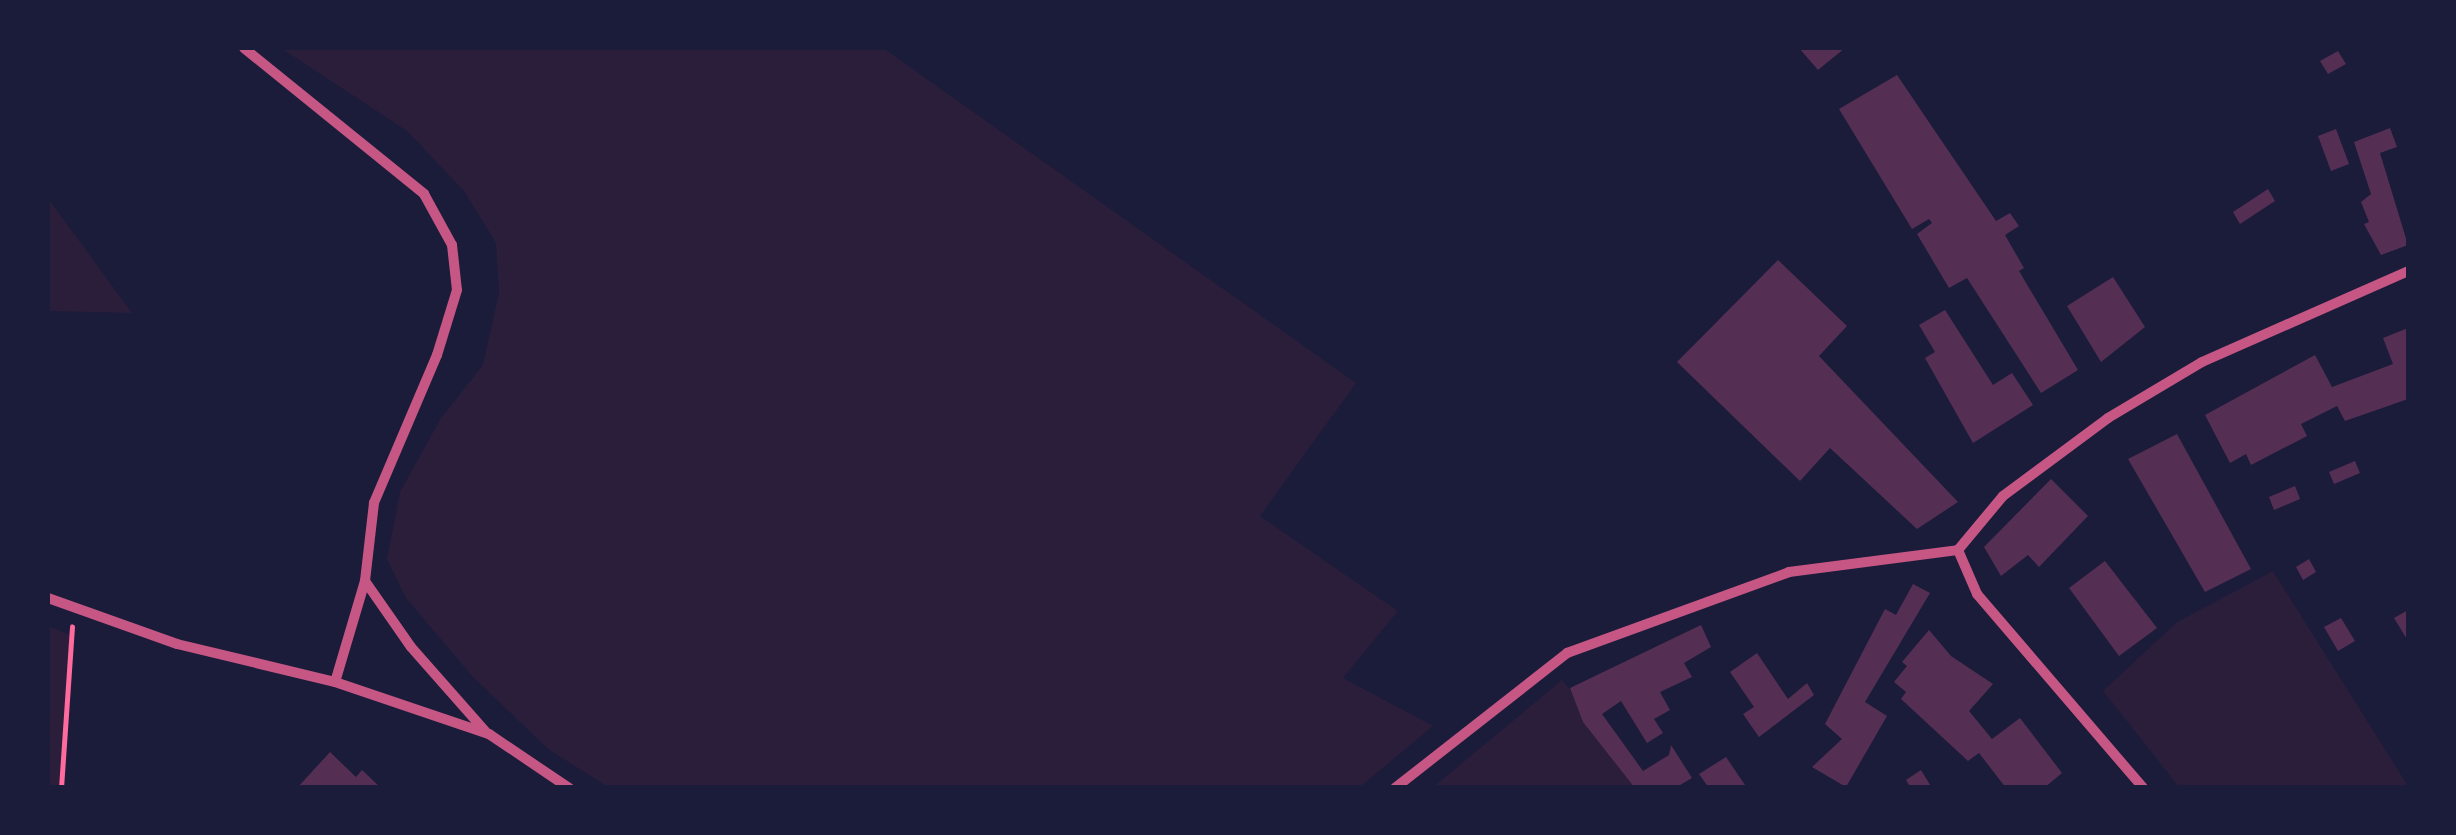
<!DOCTYPE html>
<style>
body{margin:0}
#map{position:relative;width:2456px;height:835px;overflow:hidden;background:#1b1b3a;font-family:"Open Sans",sans-serif}
div>[style]{position:absolute}
.green>*{inset:0;background:#2a1e3b}
.building>*{inset:0;background:#542f53}
.path>*{height:5px;margin:-2.5px;padding:0 2.5px;transform-origin:2.5px;border-radius:2.5px;background:#ff6b9d}
.minor>*{height:10px;margin:-5px;padding:0 5px;transform-origin:5px;border-radius:5px;background:#c65784}
span{translate:-50% -50%;white-space:nowrap;text-align:center;line-height:1.15;-webkit-text-stroke:8px #1b1b3a;paint-order:stroke}
.frame{position:absolute;inset:0;border:50px solid #1b1b3a;pointer-events:none}
</style>
<div id="map">
<div class="green">
<i style="clip-path:polygon(281px 48px,883px 48px,1356px 383px,1260px 516px,1398px 611px,1343px 678px,1433px 726px,1360px 787px,608px 787px,548px 749px,472px 676px,406px 598px,387px 559px,400px 492px,441px 418px,483px 365px,499px 293px,496px 243px,464px 191px,407px 131px)"></i>
<i style="clip-path:polygon(48px 198px,132px 313px,48px 311px)"></i>
<i style="clip-path:polygon(2273px 571px,2408px 786px,2408px 787px,2179px 787px,2103px 691px,2177px 622px)"></i>
<i style="clip-path:polygon(48px 626px,70px 635px,61px 787px,48px 787px)"></i>
<i style="clip-path:polygon(1562px 680px,1650px 787px,1432px 788px)"></i>
</div>
<div class="building">
<i style="clip-path:polygon(1799px 48px,1845px 48px,1818px 70px)"></i>
<i style="clip-path:polygon(2338px 51px,2346px 64px,2328px 74px,2320px 61px)"></i>
<i style="clip-path:polygon(1897px 75px,1996px 221px,2010px 213px,2019px 226px,2005px 235px,2024px 268px,2019px 271px,2078px 370px,2041px 393px,1967px 278px,1949px 288px,1917px 234px,1932px 223px,1929px 219px,1912px 229px,1839px 109px)"></i>
<i style="clip-path:polygon(2390px 128px,2397px 147px,2380px 153px,2408px 245px,2381px 255px,2364px 224px,2369px 222px,2361px 202px,2371px 194px,2354px 142px)"></i>
<i style="clip-path:polygon(2336px 129px,2349px 164px,2331px 171px,2318px 136px)"></i>
<i style="clip-path:polygon(2268px 189px,2275px 201px,2240px 224px,2233px 212px)"></i>
<i style="clip-path:polygon(1778px 260px,1847px 326px,1819px 356px,1958px 502px,1917px 529px,1830px 448px,1800px 481px,1677px 362px)"></i>
<i style="clip-path:polygon(2113px 277px,2145px 327px,2101px 362px,2067px 306px)"></i>
<i style="clip-path:polygon(1945px 310px,1993px 385px,2012px 373px,2033px 405px,1973px 443px,1925px 358px,1935px 352px,1919px 325px)"></i>
<i style="clip-path:polygon(2408px 328px,2408px 399px,2345px 421px,2337px 406px,2301px 424px,2307px 436px,2251px 465px,2246px 454px,2230px 463px,2205px 415px,2315px 355px,2332px 387px,2393px 364px,2383px 338px)"></i>
<i style="clip-path:polygon(2177px 434px,2251px 569px,2205px 592px,2128px 459px)"></i>
<i style="clip-path:polygon(2355px 461px,2360px 473px,2334px 484px,2329px 472px)"></i>
<i style="clip-path:polygon(2051px 479px,2088px 516px,2039px 567px,2028px 555px,2001px 576px,1984px 547px)"></i>
<i style="clip-path:polygon(2295px 486px,2300px 499px,2274px 510px,2269px 497px)"></i>
<i style="clip-path:polygon(2309px 559px,2316px 572px,2303px 580px,2296px 567px)"></i>
<i style="clip-path:polygon(2105px 561px,2157px 628px,2119px 656px,2069px 588px)"></i>
<i style="clip-path:polygon(1913px 584px,1930px 593px,1865px 702px,1887px 716px,1846px 787px,1812px 767px,1842px 739px,1825px 724px,1885px 609px,1896px 615px)"></i>
<i style="clip-path:polygon(2408px 610px,2408px 641px,2394px 618px)"></i>
<i style="clip-path:polygon(2341px 618px,2355px 641px,2338px 651px,2324px 627px)"></i>
<i style="clip-path:polygon(1701px 625px,1711px 647px,1684px 663px,1692px 677px,1660px 692px,1670px 710px,1654px 719px,1663px 733px,1647px 743px,1621px 701px,1602px 714px,1643px 771px,1669px 755px,1671px 745px,1692px 778px,1675px 788px,1635px 788px,1583px 722px,1570px 688px)"></i>
<i style="clip-path:polygon(1929px 630px,1951px 656px,1993px 684px,1969px 711px,1992px 739px,2020px 718px,2062px 773px,2044px 788px,2006px 788px,1979px 753px,1968px 761px,1901px 699px,1906px 692px,1894px 682px,1907px 666px,1902px 662px)"></i>
<i style="clip-path:polygon(1757px 653px,1788px 699px,1807px 683px,1814px 695px,1759px 737px,1743px 714px,1754px 707px,1730px 672px)"></i>
<i style="clip-path:polygon(330px 752px,356px 777px,362px 770px,381px 788px,297px 788px)"></i>
<i style="clip-path:polygon(1726px 757px,1747px 788px,1709px 788px,1699px 774px)"></i>
<i style="clip-path:polygon(1921px 770px,1932px 788px,1911px 788px,1906px 780px)"></i>
</div>
<div class="path">
<i style="left:61px;top:788px;width:162px;rotate:-86.1deg"></i>
</div>
<div class="minor">
<i style="left:244px;top:48px;width:232px;rotate:39deg"></i>
<i style="left:424px;top:194px;width:58px;rotate:61.2deg"></i>
<i style="left:452px;top:245px;width:45px;rotate:83.7deg"></i>
<i style="left:457px;top:290px;width:68px;rotate:107.1deg"></i>
<i style="left:437px;top:355px;width:161px;rotate:113.1deg"></i>
<i style="left:374px;top:503px;width:79px;rotate:96.6deg"></i>
<i style="left:365px;top:581px;width:105px;rotate:106.5deg"></i>
<i style="left:1958px;top:550px;width:70px;rotate:-50.2deg"></i>
<i style="left:2003px;top:496px;width:131px;rotate:-36.6deg"></i>
<i style="left:2108px;top:418px;width:109px;rotate:-30.8deg"></i>
<i style="left:2202px;top:362px;width:225px;rotate:-23.8deg"></i>
<i style="left:1958px;top:550px;width:48px;rotate:66.6deg"></i>
<i style="left:1977px;top:594px;width:255px;rotate:49.4deg"></i>
<i style="left:365px;top:581px;width:80px;rotate:55.1deg"></i>
<i style="left:411px;top:647px;width:113px;rotate:48.6deg"></i>
<i style="left:48px;top:598px;width:137px;rotate:19.6deg"></i>
<i style="left:177px;top:644px;width:163px;rotate:13.5deg"></i>
<i style="left:335px;top:682px;width:163px;rotate:18.7deg"></i>
<i style="left:489px;top:734px;width:97px;rotate:34deg"></i>
<i style="left:1395px;top:788px;width:219px;rotate:-38.1deg"></i>
<i style="left:1567px;top:653px;width:236px;rotate:-20deg"></i>
<i style="left:1789px;top:572px;width:170px;rotate:-7.4deg"></i>
</div>
<div class="frame"></div>
</div>
